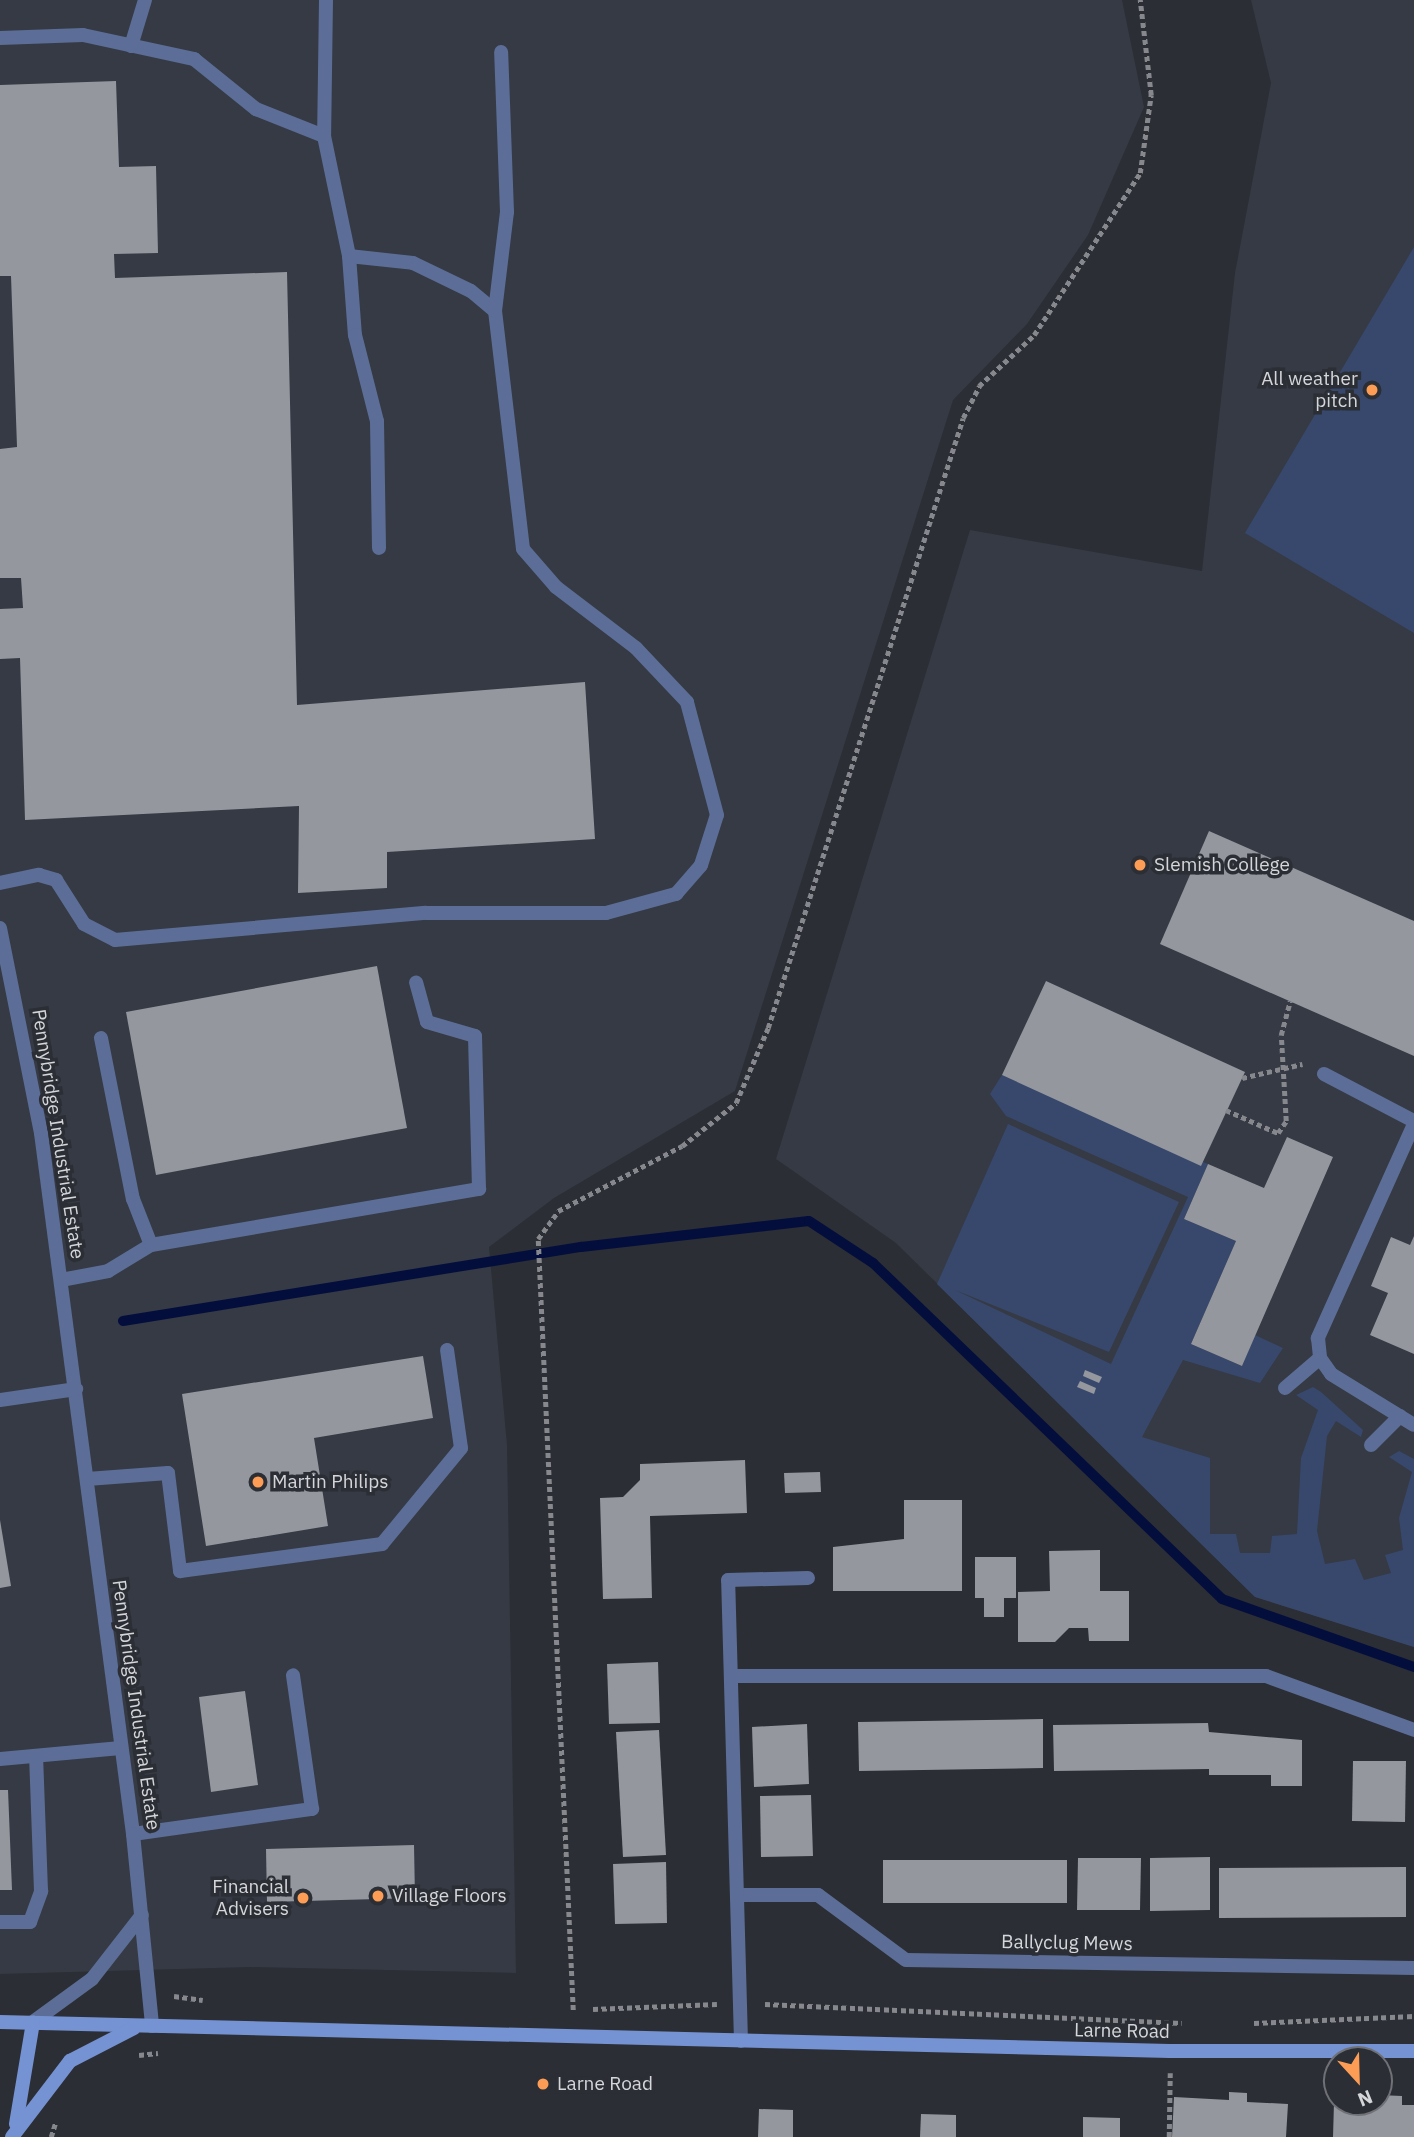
<!DOCTYPE html>
<style>
body{margin:0}
#map{position:relative;width:1414px;height:2137px;overflow:hidden;background:#2b2e34;font-family:"IBM Plex Sans",sans-serif}
div>[style]{position:absolute}
.built>*{inset:0;background:#353a44}
.green>*{inset:0;background:#38486c}
.stream>*{height:10px;margin:-5px;padding:0 5px;transform-origin:5px;border-radius:5px;background:#030e3d}
.building>*{inset:0;background:#94979e}
.path>*{height:4.5px;margin-top:-2.25px;transform-origin:0;background:repeating-linear-gradient(90deg,#86888d 0 5px,transparent 0 8.5px)}
.lane>*{height:14px;margin:-7px;padding:0 7px;transform-origin:7px;border-radius:7px;background:#5c6e97}
.street>*{height:14px;margin:-7px;padding:0 7px;transform-origin:7px;border-radius:7px;background:#5c6e97}
.secondary>*{height:14px;margin:-7px;padding:0 7px;transform-origin:7px;border-radius:7px;background:#7592d3}
.dots>*{width:19px;height:19px;translate:-50% -50%;box-sizing:border-box;border:4px solid #2b2e34;border-radius:50%}
span{translate:-50% -50%;white-space:nowrap;text-align:center;line-height:1.15;-webkit-text-stroke:7px #2b2e34;paint-order:stroke}
.poi-label{font-size:19px;color:#d4d6da}
.right{translate:-100% -50%;text-align:right}
.left{translate:0 -50%;text-align:left}
.street-label{font-size:19px;color:#d4d6da}
.north{position:absolute;left:1323px;top:2046px;width:70px;height:70px;box-sizing:border-box;background:#2b2e34;border:2px solid #6f7176;border-radius:50%;rotate:158deg;font-size:19px;font-weight:700;line-height:28px;text-align:center;color:#d4d6da}
.north::after{content:'';display:block;margin:auto;width:24px;height:32px;background:#fd9d55;clip-path:polygon(50% 0,100% 100%,50% 72%,0 100%)}
</style>
<div id="map">
<div class="built">
<i style="clip-path:polygon(0 0,1122px 0,1144px 107px,1088px 235px,1027px 324px,953px 400px,735px 1091px,554px 1198px,489px 1247px,507px 1445px,516px 1973px,249px 1967px,0 1974px)"></i>
<i style="clip-path:polygon(1251px 0,1414px 0,1414px 1647px,1255px 1597px,896px 1243px,776px 1159px,970px 530px,1202px 571px,1235px 273px,1271px 83px)"></i>
</div>
<div class="green">
<i style="clip-path:polygon(1414px 247px,1414px 633px,1245px 533px)"></i>
<i style="clip-path:polygon(1002px 1075px,1208px 1164px,1184px 1219px,1236px 1241px,1191px 1344px,1242px 1366px,1255px 1335px,1283px 1348px,1260px 1383px,1183px 1360px,1142px 1437px,1210px 1458px,1210px 1534px,1236px 1534px,1240px 1553px,1270px 1553px,1272px 1536px,1297px 1534px,1301px 1458px,1318px 1410px,1296px 1395px,1313px 1387px,1321px 1392px,1363px 1430px,1361px 1437px,1336px 1421px,1327px 1436px,1317px 1531px,1325px 1564px,1355px 1559px,1364px 1580px,1391px 1573px,1385px 1555px,1403px 1550px,1399px 1518px,1412px 1472px,1389px 1457px,1399px 1451px,1414px 1459px,1414px 1647px,1255px 1597px,937px 1284px,1008px 1124px,1179px 1202px,1109px 1352px,955px 1290px,1111px 1364px,1188px 1197px,1006px 1116px,990px 1094px)"></i>
</div>
<div class="stream">
<i style="left:123px;top:1321px;width:464px;rotate:-9.2deg"></i>
<i style="left:581px;top:1247px;width:229px;rotate:-6.5deg"></i>
<i style="left:809px;top:1221px;width:77px;rotate:33.3deg"></i>
<i style="left:873px;top:1263px;width:484px;rotate:43.9deg"></i>
<i style="left:1222px;top:1599px;width:204px;rotate:19.5deg"></i>
</div>
<div class="building">
<i style="clip-path:polygon(116px 81px,119px 167px,156px 166px,158px 253px,114px 254px,115px 278px,287px 272px,297px 705px,585px 682px,595px 839px,387px 852px,387px 888px,298px 893px,299px 806px,25px 820px,20px 658px,0 659px,0 609px,23px 608px,21px 578px,0 578px,0 449px,17px 447px,11px 276px,0 276px,0 85px)"></i>
<i style="clip-path:polygon(1209px 831px,1414px 921px,1414px 1056px,1160px 944px)"></i>
<i style="clip-path:polygon(377px 966px,407px 1128px,156px 1175px,126px 1012px)"></i>
<i style="clip-path:polygon(1046px 981px,1245px 1072px,1201px 1166px,1002px 1075px)"></i>
<i style="clip-path:polygon(1287px 1137px,1333px 1157px,1242px 1366px,1191px 1344px,1236px 1241px,1184px 1219px,1208px 1164px,1264px 1188px)"></i>
<i style="clip-path:polygon(1414px 1236px,1414px 1354px,1370px 1335px,1388px 1293px,1371px 1286px,1391px 1237px,1410px 1245px)"></i>
<i style="clip-path:polygon(423px 1356px,433px 1418px,314px 1438px,328px 1526px,206px 1546px,182px 1394px)"></i>
<i style="clip-path:polygon(1085px 1370px,1102px 1377px,1099px 1383px,1083px 1376px)"></i>
<i style="clip-path:polygon(1080px 1381px,1096px 1388px,1094px 1394px,1077px 1387px)"></i>
<i style="clip-path:polygon(745px 1460px,747px 1513px,650px 1516px,652px 1598px,603px 1599px,600px 1498px,623px 1497px,640px 1480px,640px 1464px)"></i>
<i style="clip-path:polygon(820px 1472px,821px 1492px,785px 1493px,784px 1473px)"></i>
<i style="clip-path:polygon(904px 1500px,962px 1500px,962px 1591px,833px 1591px,833px 1547px,904px 1539px)"></i>
<i style="clip-path:polygon(0 1520px,11px 1586px,0 1588px)"></i>
<i style="clip-path:polygon(1100px 1550px,1100px 1591px,1129px 1591px,1129px 1641px,1089px 1641px,1088px 1628px,1069px 1628px,1055px 1642px,1018px 1642px,1018px 1592px,1050px 1591px,1049px 1551px)"></i>
<i style="clip-path:polygon(975px 1557px,1016px 1557px,1016px 1598px,1004px 1598px,1004px 1617px,984px 1617px,984px 1598px,975px 1598px)"></i>
<i style="clip-path:polygon(658px 1662px,660px 1723px,609px 1724px,607px 1664px)"></i>
<i style="clip-path:polygon(245px 1691px,258px 1785px,211px 1792px,199px 1697px)"></i>
<i style="clip-path:polygon(1043px 1719px,1043px 1768px,859px 1771px,858px 1722px)"></i>
<i style="clip-path:polygon(1208px 1723px,1209px 1732px,1302px 1740px,1302px 1786px,1271px 1786px,1271px 1775px,1209px 1775px,1209px 1769px,1054px 1771px,1053px 1725px)"></i>
<i style="clip-path:polygon(807px 1724px,809px 1784px,754px 1787px,752px 1727px)"></i>
<i style="clip-path:polygon(659px 1730px,666px 1855px,623px 1857px,616px 1732px)"></i>
<i style="clip-path:polygon(1353px 1761px,1406px 1761px,1405px 1822px,1352px 1821px)"></i>
<i style="clip-path:polygon(0 1790px,8px 1790px,12px 1890px,0 1890px)"></i>
<i style="clip-path:polygon(811px 1795px,813px 1856px,761px 1857px,760px 1796px)"></i>
<i style="clip-path:polygon(414px 1845px,415px 1898px,267px 1902px,266px 1849px)"></i>
<i style="clip-path:polygon(1210px 1857px,1210px 1910px,1150px 1911px,1150px 1858px)"></i>
<i style="clip-path:polygon(1078px 1858px,1141px 1858px,1140px 1910px,1077px 1910px)"></i>
<i style="clip-path:polygon(883px 1860px,1067px 1860px,1067px 1903px,883px 1903px)"></i>
<i style="clip-path:polygon(666px 1862px,667px 1923px,615px 1924px,613px 1864px)"></i>
<i style="clip-path:polygon(1406px 1867px,1406px 1917px,1219px 1918px,1219px 1868px)"></i>
<i style="clip-path:polygon(1229px 2092px,1247px 2093px,1247px 2102px,1288px 2104px,1286px 2137px,1172px 2137px,1174px 2097px,1229px 2100px)"></i>
<i style="clip-path:polygon(1379px 2095px,1402px 2096px,1402px 2105px,1414px 2105px,1414px 2137px,1333px 2137px,1334px 2102px,1378px 2104px)"></i>
<i style="clip-path:polygon(759px 2109px,793px 2110px,793px 2137px,758px 2137px)"></i>
<i style="clip-path:polygon(921px 2114px,956px 2115px,956px 2137px,920px 2137px)"></i>
<i style="clip-path:polygon(1083px 2117px,1120px 2118px,1120px 2137px,1083px 2137px)"></i>
</div>
<div class="path">
<i style="left:1242px;top:1078px;width:62px;rotate:-13.1deg"></i>
<i style="left:1226px;top:1110px;width:57px;rotate:23.9deg"></i>
<i style="left:1278px;top:1133px;width:14px;rotate:-56deg"></i>
<i style="left:1286px;top:1121px;width:86px;rotate:-93.3deg"></i>
<i style="left:1281px;top:1035px;width:35px;rotate:-75deg"></i>
<i style="left:174px;top:1996px;width:29px;rotate:8deg"></i>
<i style="left:765px;top:2004px;width:417px;rotate:2.6deg"></i>
<i style="left:593px;top:2009px;width:124px;rotate:-2.3deg"></i>
<i style="left:573px;top:2010px;width:772px;rotate:-92.6deg"></i>
<i style="left:538px;top:1239px;width:34px;rotate:-54deg"></i>
<i style="left:558px;top:1211px;width:140px;rotate:-27.7deg"></i>
<i style="left:682px;top:1146px;width:69px;rotate:-38.5deg"></i>
<i style="left:736px;top:1103px;width:82px;rotate:-66.9deg"></i>
<i style="left:768px;top:1028px;width:640px;rotate:-72.27deg"></i>
<i style="left:963px;top:418px;width:36px;rotate:-63deg"></i>
<i style="left:979px;top:386px;width:75px;rotate:-42.8deg"></i>
<i style="left:1034px;top:335px;width:194px;rotate:-56.8deg"></i>
<i style="left:1140px;top:173px;width:79px;rotate:-82deg"></i>
<i style="left:1151px;top:95px;width:96px;rotate:-96.6deg"></i>
<i style="left:1254px;top:2023px;width:160px;rotate:-2.5deg"></i>
<i style="left:139px;top:2055px;width:19px;rotate:-6deg"></i>
<i style="left:51px;top:2137px;width:14px;rotate:-73deg"></i>
<i style="left:1169px;top:2137px;width:64px;rotate:-89.1deg"></i>
</div>
<div class="lane">
<i style="left:326px;top:0;width:136px;rotate:90.8deg"></i>
<i style="left:324px;top:136px;width:123px;rotate:78.2deg"></i>
<i style="left:349px;top:256px;width:79px;rotate:85.7deg"></i>
<i style="left:355px;top:335px;width:89px;rotate:75.7deg"></i>
<i style="left:377px;top:421px;width:127px;rotate:89.1deg"></i>
<i style="left:0;top:38px;width:83px;rotate:-2.1deg"></i>
<i style="left:83px;top:35px;width:114px;rotate:12.2deg"></i>
<i style="left:194px;top:59px;width:80px;rotate:38.9deg"></i>
<i style="left:256px;top:109px;width:73px;rotate:21.7deg"></i>
<i style="left:131px;top:46px;width:48px;rotate:-73.1deg"></i>
<i style="left:349px;top:256px;width:64px;rotate:6.2deg"></i>
<i style="left:413px;top:263px;width:64px;rotate:25.8deg"></i>
<i style="left:471px;top:291px;width:31px;rotate:40deg"></i>
<i style="left:0;top:883px;width:40px;rotate:-12deg"></i>
<i style="left:39px;top:875px;width:18px;rotate:16deg"></i>
<i style="left:56px;top:880px;width:52px;rotate:57.5deg"></i>
<i style="left:84px;top:924px;width:35px;rotate:27deg"></i>
<i style="left:115px;top:940px;width:312px;rotate:-5deg"></i>
<i style="left:426px;top:913px;width:180px"></i>
<i style="left:606px;top:913px;width:73px;rotate:-15.2deg"></i>
<i style="left:676px;top:894px;width:38px;rotate:-49deg"></i>
<i style="left:701px;top:865px;width:52px;rotate:-72.3deg"></i>
<i style="left:717px;top:815px;width:117px;rotate:-104.9deg"></i>
<i style="left:687px;top:702px;width:74px;rotate:-133.4deg"></i>
<i style="left:636px;top:648px;width:101px;rotate:-142.7deg"></i>
<i style="left:556px;top:587px;width:50px;rotate:-131deg"></i>
<i style="left:523px;top:549px;width:240px;rotate:-96.7deg"></i>
<i style="left:495px;top:311px;width:100px;rotate:-83.1deg"></i>
<i style="left:507px;top:212px;width:160px;rotate:-92.1deg"></i>
<i style="left:101px;top:1038px;width:164px;rotate:78.8deg"></i>
<i style="left:133px;top:1199px;width:49px;rotate:68.6deg"></i>
<i style="left:1324px;top:1074px;width:102px;rotate:27.6deg"></i>
<i style="left:1414px;top:1124px;width:235px;rotate:114.2deg"></i>
<i style="left:1318px;top:1338px;width:20px;rotate:84deg"></i>
<i style="left:1320px;top:1358px;width:19px;rotate:55deg"></i>
<i style="left:1331px;top:1374px;width:97px;rotate:31.6deg"></i>
<i style="left:61px;top:1280px;width:48px;rotate:-10.8deg"></i>
<i style="left:108px;top:1271px;width:50px;rotate:-31.2deg"></i>
<i style="left:151px;top:1245px;width:333px;rotate:-9.7deg"></i>
<i style="left:479px;top:1189px;width:153px;rotate:-91.5deg"></i>
<i style="left:475px;top:1036px;width:50px;rotate:-163.7deg"></i>
<i style="left:427px;top:1022px;width:41px;rotate:-105.4deg"></i>
<i style="left:1285px;top:1388px;width:46px;rotate:-40.6deg"></i>
<i style="left:1371px;top:1445px;width:41px;rotate:-45deg"></i>
<i style="left:87px;top:1479px;width:81px;rotate:-4.2deg"></i>
<i style="left:168px;top:1473px;width:99px;rotate:83deg"></i>
<i style="left:180px;top:1571px;width:204px;rotate:-7.6deg"></i>
<i style="left:382px;top:1544px;width:124px;rotate:-50.5deg"></i>
<i style="left:461px;top:1448px;width:99px;rotate:-98.1deg"></i>
<i style="left:0;top:1759px;width:121px;rotate:-5.2deg"></i>
<i style="left:133px;top:1834px;width:181px;rotate:-8deg"></i>
<i style="left:312px;top:1809px;width:135px;rotate:-98.1deg"></i>
<i style="left:0;top:1922px;width:30px"></i>
<i style="left:30px;top:1922px;width:33px;rotate:-70deg"></i>
<i style="left:41px;top:1891px;width:135px;rotate:-92.1deg"></i>
</div>
<div class="street">
<i style="left:0;top:928px;width:209px;rotate:78.7deg"></i>
<i style="left:41px;top:1133px;width:707px;rotate:82.52deg"></i>
<i style="left:133px;top:1834px;width:193px;rotate:84.3deg"></i>
<i style="left:0;top:1400px;width:77px;rotate:-8.2deg"></i>
<i style="left:733px;top:1676px;width:533px"></i>
<i style="left:1266px;top:1676px;width:158px;rotate:20deg"></i>
<i style="left:740px;top:1895px;width:78px"></i>
<i style="left:818px;top:1895px;width:109px;rotate:36.5deg"></i>
<i style="left:906px;top:1960px;width:508px;rotate:0.9deg"></i>
<i style="left:33px;top:2022px;width:73px;rotate:-36.1deg"></i>
<i style="left:92px;top:1979px;width:81px;rotate:-52deg"></i>
<i style="left:741px;top:2041px;width:461px;rotate:-91.6deg"></i>
<i style="left:728px;top:1580px;width:80px;rotate:-1.4deg"></i>
</div>
<div class="secondary">
<i style="left:0;top:2022px;width:1170px;rotate:1.42deg"></i>
<i style="left:1170px;top:2051px;width:244px"></i>
<i style="left:16px;top:2124px;width:103px;rotate:-80.5deg"></i>
<i style="left:12px;top:2137px;width:96px;rotate:-52.7deg"></i>
<i style="left:70px;top:2061px;width:72px;rotate:-27.3deg"></i>
</div>
<div class="dots">
<i style="left:1372px;top:390px;background:#fd9d55"></i>
<i style="left:1140px;top:865px;background:#fd9d55"></i>
<i style="left:258px;top:1482px;background:#fd9d55"></i>
<i style="left:378px;top:1896px;background:#fd9d55"></i>
<i style="left:303px;top:1898px;background:#fd9d55"></i>
<i style="left:543px;top:2084px;background:#fd9d55"></i>
</div>
<div class="poi-label">
<span class="right" style="left:1358px;top:390px">All weather<br>pitch</span>
<span class="left" style="left:1154px;top:865px">Slemish College</span>
<span class="left" style="left:272px;top:1482px">Martin Philips</span>
<span class="right" style="left:289px;top:1898px">Financial<br>Advisers</span>
<span class="left" style="left:392px;top:1896px">Village Floors</span>
<span class="left" style="left:557px;top:2084px">Larne Road</span>
</div>
<div class="street-label">
<span style="left:58px;top:1134px;rotate:81deg">Pennybridge Industrial Estate</span>
<span style="left:136px;top:1705px;rotate:82deg">Pennybridge Industrial Estate</span>
<span style="left:1067px;top:1943px;rotate:1deg">Ballyclug Mews</span>
<span style="left:1122px;top:2031px;rotate:1deg">Larne Road</span>
</div>
<div class="north">N</div>
</div>
